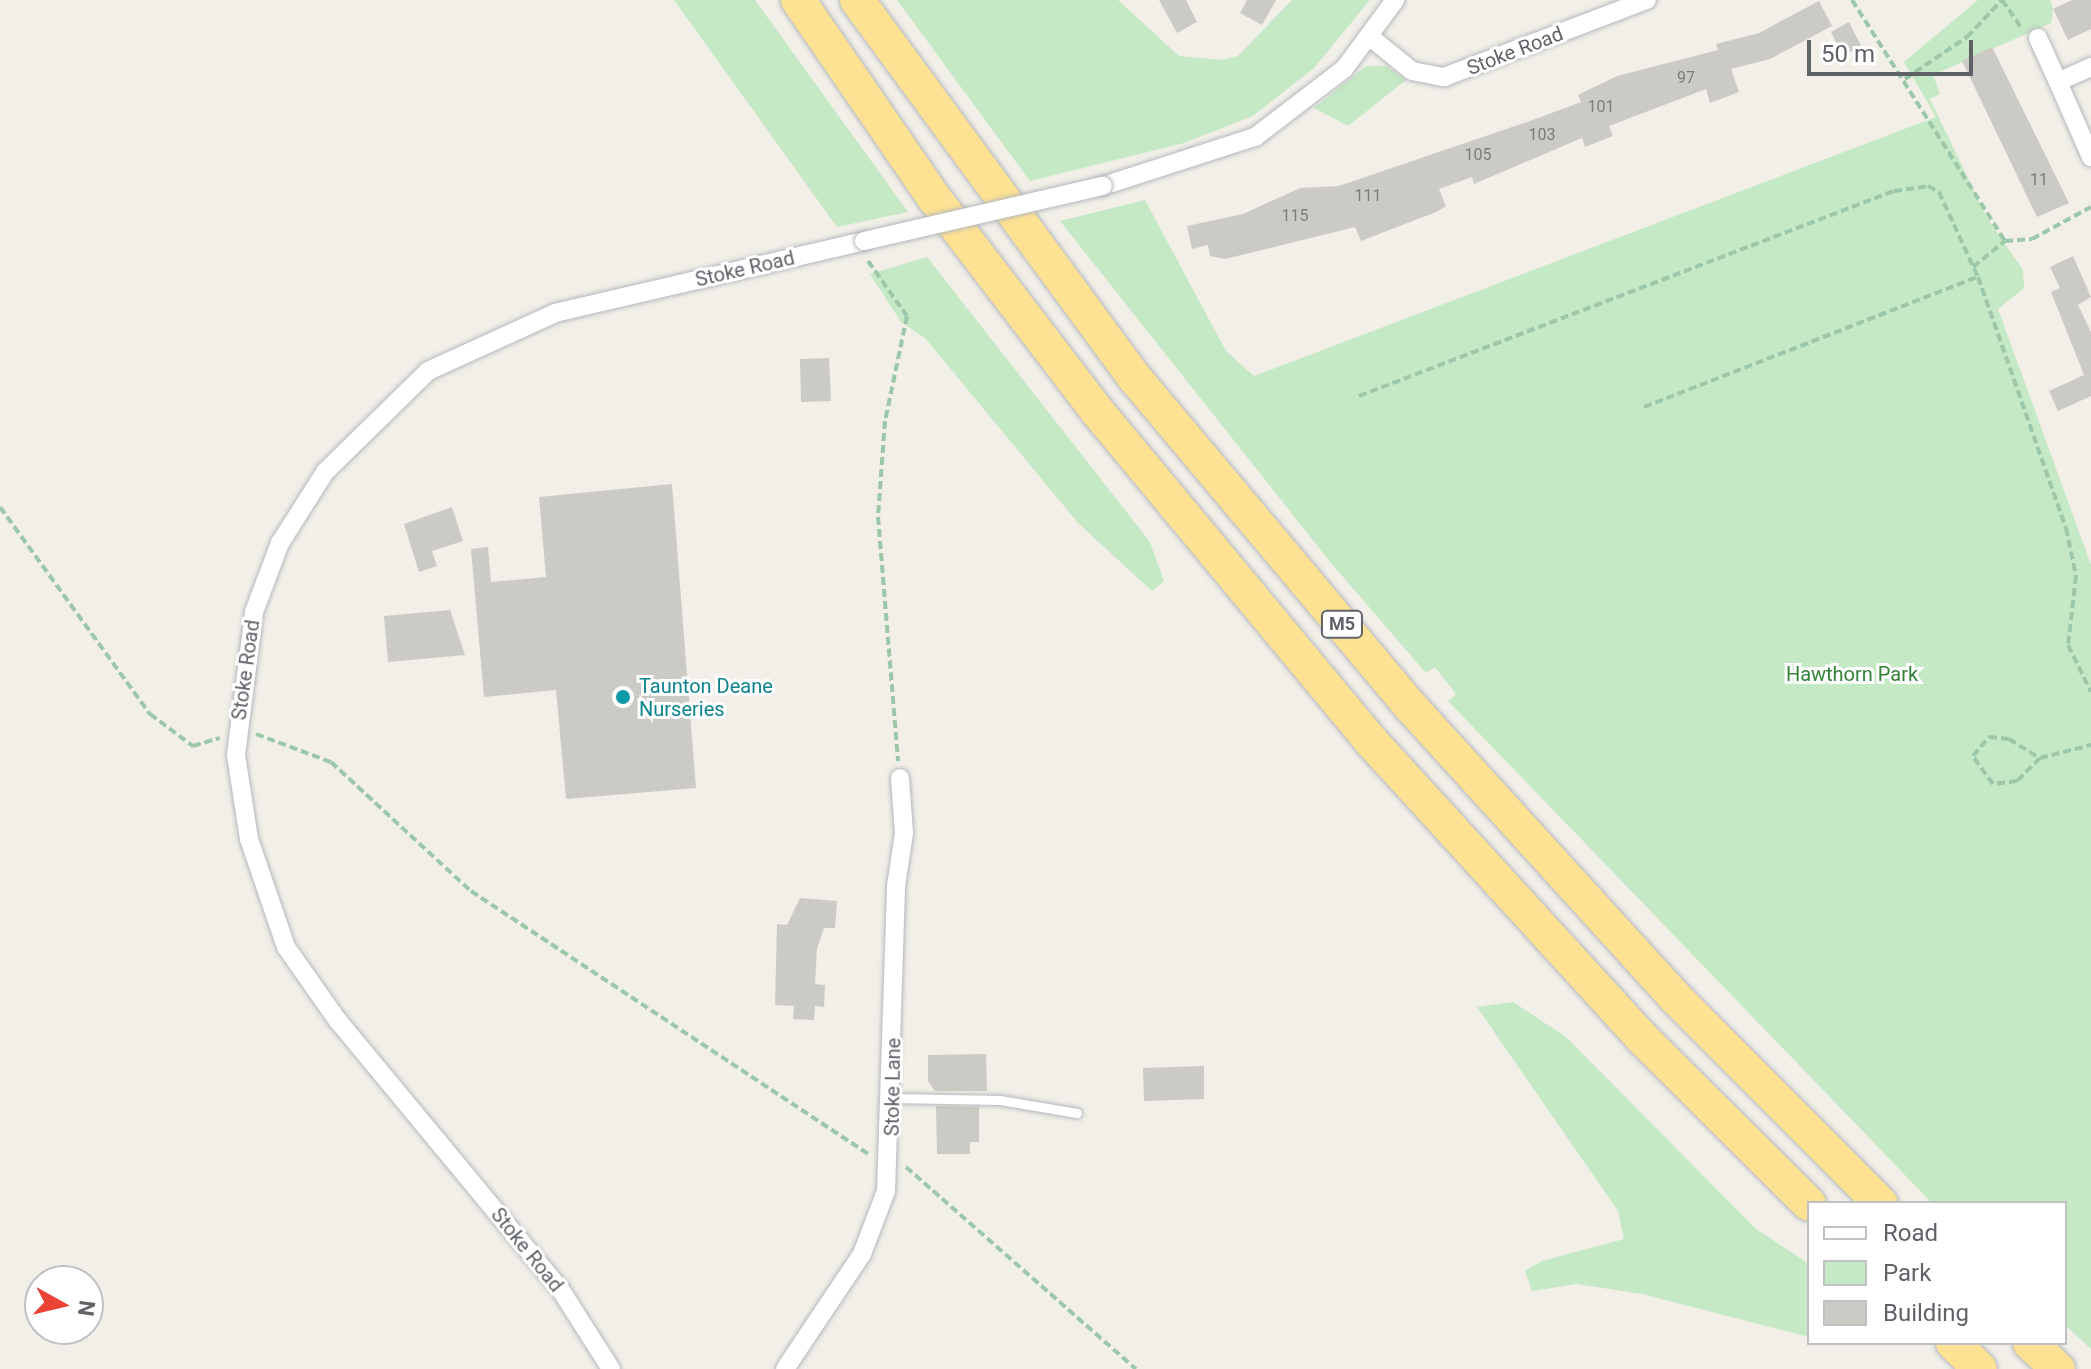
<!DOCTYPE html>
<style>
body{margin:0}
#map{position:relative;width:2091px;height:1369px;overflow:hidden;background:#f1efe8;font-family:Roboto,sans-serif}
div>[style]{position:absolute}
.green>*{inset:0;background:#c5e8c5}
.building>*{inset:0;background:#cccac5}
.path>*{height:4px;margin-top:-2px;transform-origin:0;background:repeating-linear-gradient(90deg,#9cc7a9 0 8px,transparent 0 12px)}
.roads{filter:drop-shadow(0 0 2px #b5b8bc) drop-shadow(0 0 2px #b5b8bc)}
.lane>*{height:9px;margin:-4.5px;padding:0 4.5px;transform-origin:4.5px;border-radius:4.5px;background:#fff}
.street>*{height:18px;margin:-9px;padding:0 9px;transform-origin:9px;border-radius:9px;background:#fff}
.highway>*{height:34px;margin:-17px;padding:0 17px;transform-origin:17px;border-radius:17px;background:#fde293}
.bridges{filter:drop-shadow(0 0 2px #b5b8bc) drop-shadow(0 0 2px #b5b8bc)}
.street-bridge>*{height:18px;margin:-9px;padding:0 9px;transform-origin:9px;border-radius:9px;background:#fff}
.dots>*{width:22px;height:22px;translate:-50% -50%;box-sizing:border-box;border:4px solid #fff;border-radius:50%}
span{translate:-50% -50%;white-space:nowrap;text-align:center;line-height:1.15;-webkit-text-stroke:6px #fff;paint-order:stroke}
.number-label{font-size:16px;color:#7a7d7f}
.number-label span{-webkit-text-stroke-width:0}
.shield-label span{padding:2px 6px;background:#fff;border:2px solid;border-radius:6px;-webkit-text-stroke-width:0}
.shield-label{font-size:18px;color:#5f6368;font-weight:700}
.street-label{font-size:20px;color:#5f6368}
.park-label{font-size:20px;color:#348238}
.culture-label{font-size:20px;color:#0d838f}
.left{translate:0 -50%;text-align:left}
.legend{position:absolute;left:1807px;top:1201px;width:260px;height:144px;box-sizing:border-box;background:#fff;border:2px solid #bfc1c3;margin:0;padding:10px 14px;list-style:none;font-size:24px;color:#5f6368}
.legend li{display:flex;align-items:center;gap:16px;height:40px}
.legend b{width:40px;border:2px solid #bfc1c3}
.north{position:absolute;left:24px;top:1265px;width:80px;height:80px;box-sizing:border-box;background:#fff;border:2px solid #bfc1c3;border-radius:50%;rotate:98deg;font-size:22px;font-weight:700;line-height:32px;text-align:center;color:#5f6368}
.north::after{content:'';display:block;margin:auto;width:28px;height:36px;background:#ea4335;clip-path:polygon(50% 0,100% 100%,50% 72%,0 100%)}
.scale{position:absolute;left:1807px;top:40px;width:166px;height:36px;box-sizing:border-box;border:4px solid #5f6368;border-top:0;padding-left:10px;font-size:24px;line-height:28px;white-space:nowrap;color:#5f6368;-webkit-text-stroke:6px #fff;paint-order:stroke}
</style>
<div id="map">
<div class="green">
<i style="clip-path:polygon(674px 0,755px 0,908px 212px,837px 227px)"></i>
<i style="clip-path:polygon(897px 0,1118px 0,1179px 56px,1221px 60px,1238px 56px,1292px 0,1370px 0,1314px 68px,1253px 116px,1184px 143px,1030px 181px)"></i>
<i style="clip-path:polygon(1978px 0,2050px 0,2053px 9px,2051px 23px,1933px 75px,1940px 94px,1930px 99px,1987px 218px,2023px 270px,2024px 288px,1998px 309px,2091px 565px,2091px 1349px,2065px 1325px,2065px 1203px,1931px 1202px,1448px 701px,1456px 694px,1435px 667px,1426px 673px,1331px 563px,1060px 221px,1145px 200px,1226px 351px,1254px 376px,1936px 117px,1904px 62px)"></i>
<i style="clip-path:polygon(1366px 66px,1387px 66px,1406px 80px,1348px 126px,1314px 108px)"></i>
<i style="clip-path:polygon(927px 257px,1150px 542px,1164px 581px,1152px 591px,1078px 523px,925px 338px,901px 322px,870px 274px)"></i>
<i style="clip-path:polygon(1513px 1002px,1566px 1037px,1756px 1229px,1809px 1264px,1809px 1337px,1642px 1294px,1577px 1284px,1532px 1291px,1525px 1271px,1542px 1261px,1624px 1239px,1618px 1211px,1477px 1007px)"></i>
</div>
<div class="building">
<i style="clip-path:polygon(1159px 0,1186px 0,1197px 22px,1177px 33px)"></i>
<i style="clip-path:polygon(1247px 0,1276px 0,1262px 25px,1240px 13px)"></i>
<i style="clip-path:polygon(2072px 0,2091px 0,2091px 29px,2068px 40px,2053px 9px)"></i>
<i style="clip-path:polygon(1819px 1px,1832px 26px,1770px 59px,1731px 69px,1739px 92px,1710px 103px,1706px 89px,1609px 126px,1613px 136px,1585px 147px,1582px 138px,1474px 184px,1472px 177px,1439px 189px,1446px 206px,1436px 212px,1361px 241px,1355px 227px,1225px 259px,1210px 256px,1208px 245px,1192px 249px,1187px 226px,1243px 214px,1300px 188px,1339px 186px,1530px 121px,1581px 102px,1578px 95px,1617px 76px,1718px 50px,1716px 44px,1759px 33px)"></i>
<i style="clip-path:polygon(1849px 22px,1861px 46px,1843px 56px,1831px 32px)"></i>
<i style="clip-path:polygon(1992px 47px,2069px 203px,2037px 217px,1962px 61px)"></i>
<i style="clip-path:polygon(2073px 256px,2091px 297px,2078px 305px,2091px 332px,2091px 396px,2058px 411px,2049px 391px,2084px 375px,2051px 292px,2060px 288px,2050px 267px)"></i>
<i style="clip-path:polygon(829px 358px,831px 401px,801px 402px,800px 359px)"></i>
<i style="clip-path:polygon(672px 484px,696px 788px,566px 799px,556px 690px,484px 697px,471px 549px,488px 547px,491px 582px,546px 577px,539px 497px)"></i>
<i style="clip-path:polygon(452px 507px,463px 541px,432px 551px,437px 566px,419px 572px,404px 524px)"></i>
<i style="clip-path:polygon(450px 610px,465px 655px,388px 662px,384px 616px)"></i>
<i style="clip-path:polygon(800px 898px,837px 901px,835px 928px,824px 928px,817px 949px,815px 984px,825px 985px,824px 1007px,815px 1006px,814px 1020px,793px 1019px,794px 1006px,775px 1005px,777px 924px,787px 925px)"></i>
<i style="clip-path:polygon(986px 1054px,987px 1091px,935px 1091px,928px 1081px,928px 1055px)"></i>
<i style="clip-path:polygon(1204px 1066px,1204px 1099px,1144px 1101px,1143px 1068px)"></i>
<i style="clip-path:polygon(936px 1106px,979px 1107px,979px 1142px,970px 1142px,970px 1154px,937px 1154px)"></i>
</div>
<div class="path">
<i style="left:1852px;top:0;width:285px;rotate:57.6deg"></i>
<i style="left:2005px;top:241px;width:27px;rotate:-4deg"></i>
<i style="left:2032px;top:239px;width:67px;rotate:-28.5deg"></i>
<i style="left:2002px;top:0;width:33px;rotate:55deg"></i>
<i style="left:1905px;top:79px;width:75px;rotate:-34.1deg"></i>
<i style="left:1967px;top:37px;width:51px;rotate:-46.6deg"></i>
<i style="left:868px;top:261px;width:67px;rotate:54.7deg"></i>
<i style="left:907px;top:316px;width:107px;rotate:101.8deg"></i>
<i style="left:885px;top:421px;width:96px;rotate:94.2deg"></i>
<i style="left:878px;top:517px;width:245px;rotate:85.3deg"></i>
<i style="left:1973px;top:267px;width:41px;rotate:-39.1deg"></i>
<i style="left:1359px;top:396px;width:573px;rotate:-20.97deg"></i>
<i style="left:1894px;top:191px;width:34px;rotate:-8deg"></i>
<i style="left:1928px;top:186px;width:13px;rotate:29deg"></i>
<i style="left:1939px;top:192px;width:94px;rotate:65.4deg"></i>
<i style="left:1978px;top:277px;width:266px;rotate:70.7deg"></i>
<i style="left:2066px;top:528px;width:49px;rotate:78.2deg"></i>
<i style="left:2076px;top:576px;width:69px;rotate:96.6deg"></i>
<i style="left:2068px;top:645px;width:52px;rotate:63.9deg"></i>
<i style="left:1644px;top:407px;width:358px;rotate:-21.3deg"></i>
<i style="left:0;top:507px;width:256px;rotate:54.1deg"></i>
<i style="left:150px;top:714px;width:54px;rotate:36.7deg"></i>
<i style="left:193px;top:746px;width:28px;rotate:-17deg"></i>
<i style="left:256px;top:734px;width:80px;rotate:20.5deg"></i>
<i style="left:331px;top:762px;width:190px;rotate:42.7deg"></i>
<i style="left:471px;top:891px;width:476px;rotate:33.5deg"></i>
<i style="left:1989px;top:737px;width:20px;rotate:6deg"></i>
<i style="left:2009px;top:739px;width:36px;rotate:32deg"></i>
<i style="left:2040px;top:758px;width:33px;rotate:135deg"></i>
<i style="left:2017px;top:781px;width:24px;rotate:173deg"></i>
<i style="left:1993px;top:784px;width:34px;rotate:-126deg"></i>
<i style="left:1973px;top:756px;width:25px;rotate:-50deg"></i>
<i style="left:2040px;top:758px;width:53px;rotate:-14.3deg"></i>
<i style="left:906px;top:1167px;width:306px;rotate:41.3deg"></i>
</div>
<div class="roads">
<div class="lane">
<i style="left:893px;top:1098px;width:107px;rotate:1.1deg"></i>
<i style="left:1000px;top:1100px;width:78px;rotate:9.6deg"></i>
</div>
<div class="street">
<i style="left:1369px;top:36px;width:55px;rotate:39.1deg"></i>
<i style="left:1412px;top:71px;width:33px;rotate:11deg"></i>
<i style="left:1444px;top:77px;width:217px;rotate:-20.8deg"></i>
<i style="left:2038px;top:38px;width:48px;rotate:65.6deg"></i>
<i style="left:2091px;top:67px;width:36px;rotate:156deg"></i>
<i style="left:2058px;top:82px;width:82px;rotate:66.3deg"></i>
<i style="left:1103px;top:186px;width:160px;rotate:-17.9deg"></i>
<i style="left:1255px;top:137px;width:112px;rotate:-37.4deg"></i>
<i style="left:1344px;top:69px;width:86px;rotate:-53.5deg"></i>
<i style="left:611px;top:1369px;width:95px;rotate:-122.5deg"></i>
<i style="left:560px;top:1289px;width:348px;rotate:-129.6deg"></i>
<i style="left:338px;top:1021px;width:90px;rotate:-125.1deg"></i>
<i style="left:286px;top:947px;width:114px;rotate:-108.9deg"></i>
<i style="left:249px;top:839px;width:85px;rotate:-98.8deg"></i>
<i style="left:236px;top:755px;width:144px;rotate:-82.8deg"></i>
<i style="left:254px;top:612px;width:74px;rotate:-69.4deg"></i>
<i style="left:280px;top:543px;width:84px;rotate:-57.6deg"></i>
<i style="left:325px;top:472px;width:144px;rotate:-44.4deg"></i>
<i style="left:428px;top:371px;width:140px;rotate:-24.5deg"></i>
<i style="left:555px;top:313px;width:317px;rotate:-13.1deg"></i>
<i style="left:785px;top:1369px;width:138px;rotate:-56.2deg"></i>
<i style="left:862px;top:1254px;width:67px;rotate:-69.1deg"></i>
<i style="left:886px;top:1191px;width:305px;rotate:-88.1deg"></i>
<i style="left:896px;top:886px;width:54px;rotate:-81.4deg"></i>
<i style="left:904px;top:833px;width:55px;rotate:-94.2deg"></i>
</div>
<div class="highway">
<i style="left:798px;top:0;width:242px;rotate:55.5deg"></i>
<i style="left:935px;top:199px;width:267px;rotate:52.6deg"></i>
<i style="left:1097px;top:411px;width:429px;rotate:50.3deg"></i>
<i style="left:1371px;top:741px;width:402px;rotate:47.6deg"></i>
<i style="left:1642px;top:1038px;width:235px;rotate:44.8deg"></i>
<i style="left:857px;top:0;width:468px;rotate:53.7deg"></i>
<i style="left:1134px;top:377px;width:431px;rotate:50deg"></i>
<i style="left:1411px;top:707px;width:392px;rotate:47.7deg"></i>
<i style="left:1675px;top:997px;width:291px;rotate:45.1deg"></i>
<i style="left:1953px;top:1343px;width:37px;rotate:44deg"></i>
<i style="left:2030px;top:1343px;width:38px;rotate:43deg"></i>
</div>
</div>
<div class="bridges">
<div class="street-bridge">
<i style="left:864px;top:241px;width:245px;rotate:-13deg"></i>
</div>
</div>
<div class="dots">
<i style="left:623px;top:697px;background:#0f9aa8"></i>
</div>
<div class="number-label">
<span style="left:1686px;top:78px">97</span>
<span style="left:1601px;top:107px">101</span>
<span style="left:1542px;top:135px">103</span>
<span style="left:1478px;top:155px">105</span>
<span style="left:2039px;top:180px">11</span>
<span style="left:1368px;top:196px">111</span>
<span style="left:1295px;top:216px">115</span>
</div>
<div class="shield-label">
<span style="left:1342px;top:624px">M5</span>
</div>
<div class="street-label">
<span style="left:1515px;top:51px;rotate:-21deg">Stoke Road</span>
<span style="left:745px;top:269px;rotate:-13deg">Stoke Road</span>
<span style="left:246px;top:670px;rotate:-82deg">Stoke Road</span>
<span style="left:893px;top:1087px;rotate:-89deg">Stoke Lane</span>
<span style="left:527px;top:1250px;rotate:51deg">Stoke Road</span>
</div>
<div class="park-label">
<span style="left:1852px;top:674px">Hawthorn Park</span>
</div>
<div class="culture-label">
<span class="left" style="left:639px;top:698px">Taunton Deane<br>Nurseries</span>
</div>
<ul class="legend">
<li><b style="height:10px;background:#fff"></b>Road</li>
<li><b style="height:22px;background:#c5e8c5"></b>Park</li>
<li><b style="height:22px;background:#cccac5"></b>Building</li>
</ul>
<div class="north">N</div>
<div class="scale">50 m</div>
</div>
